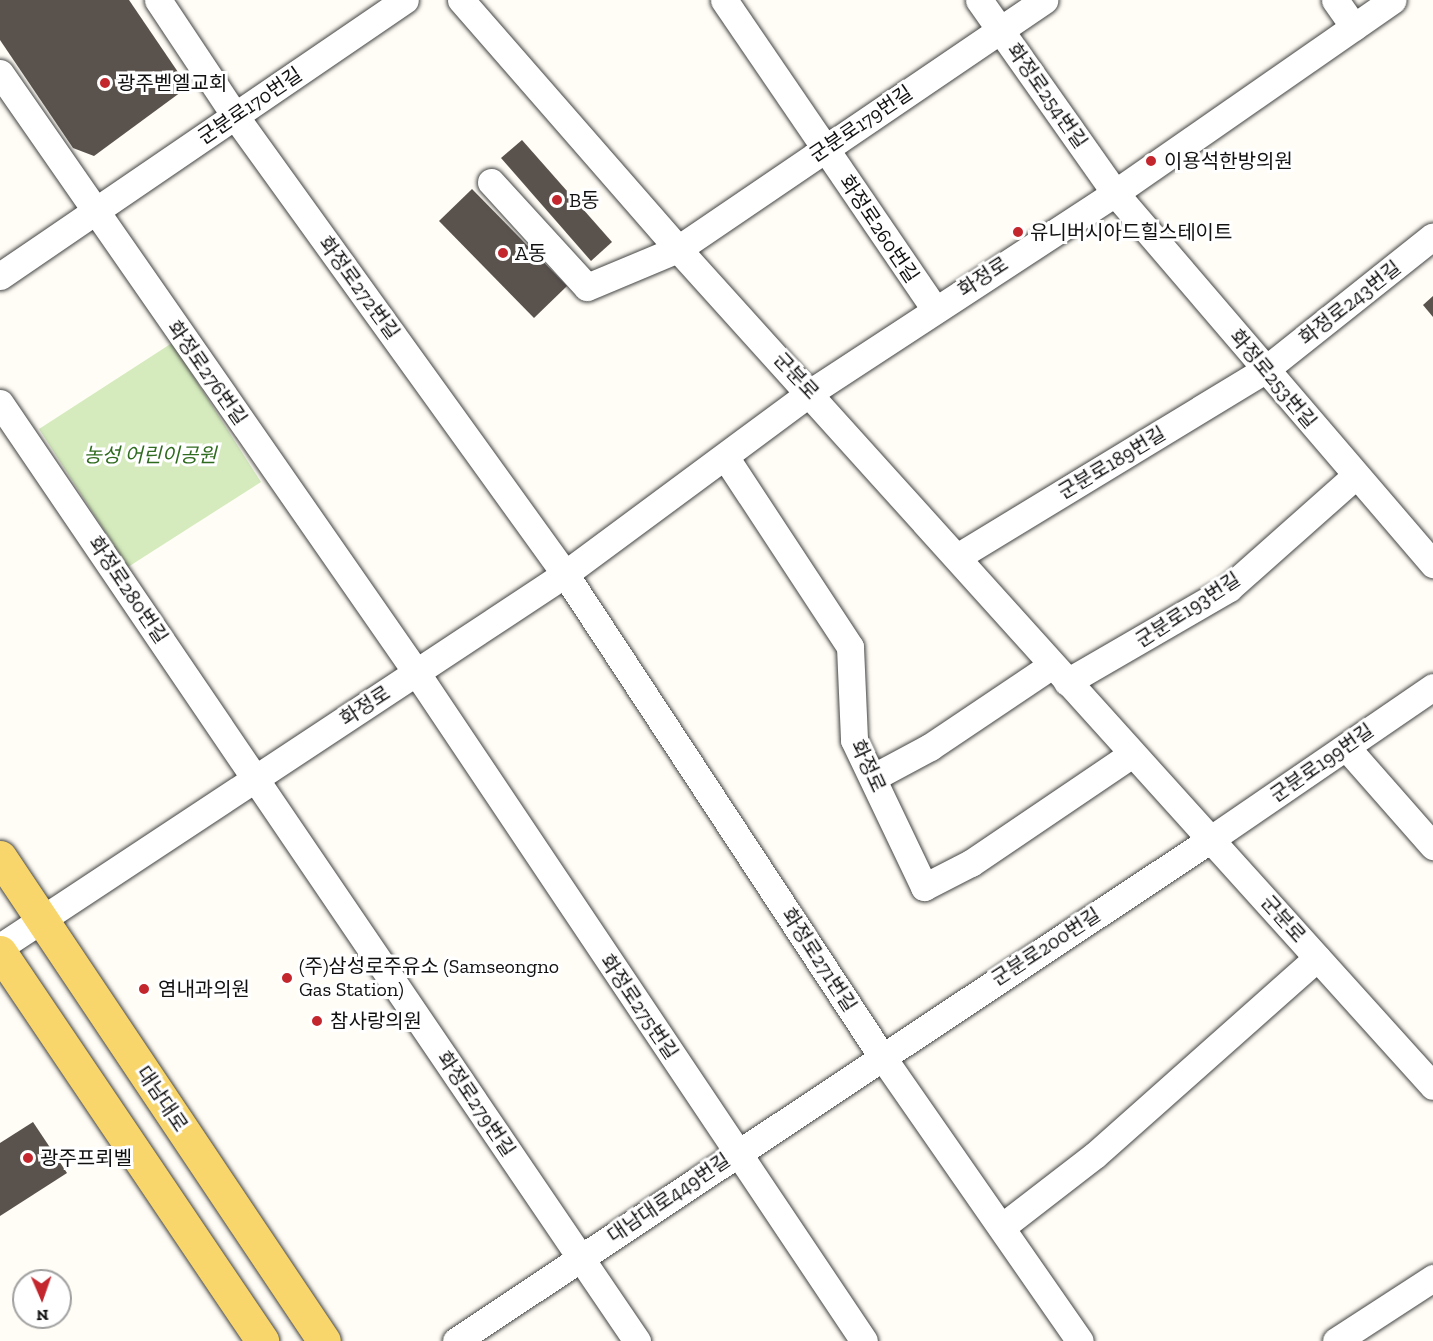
<!DOCTYPE html>
<meta charset="utf-8">
<style>
body{margin:0}
#map{position:relative;width:1433px;height:1341px;overflow:hidden;background:#fffdf5;font-family:"Zilla Slab","Noto Sans KR",serif}
div>[style]{position:absolute}
.green>*{inset:0;background:#d5ebbd}
.building>*{inset:0;background:#5a524d}
.roads{filter:drop-shadow(0 0 2px #444) drop-shadow(0 0 2px #444)}
.minor>*{height:27px;margin:-13.5px;padding:0 13.5px;transform-origin:13.5px;border-radius:13.5px;background:#fff}
.major>*{height:33px;margin:-16.5px;padding:0 16.5px;transform-origin:16.5px;border-radius:16.5px;background:#f9d66b}
.dots>*{width:16px;height:16px;translate:-50% -50%;box-sizing:border-box;border:3px solid #fff;border-radius:50%}
span{translate:-50% -50%;white-space:nowrap;text-align:center;line-height:1.15;-webkit-text-stroke:6px #fff;paint-order:stroke}
.poi-label{font-size:20px;color:#111}
.left{translate:0 -50%;text-align:left}
.street-label{font-size:20px;color:#111}
.park-label{font-size:20px;color:#2f6b1f;font-style:italic}
.north{position:absolute;left:12px;top:1269px;width:60px;height:60px;box-sizing:border-box;background:#fff;border:2px solid #a0a0a0;border-radius:50%;rotate:178deg;font-size:16px;font-weight:700;line-height:24px;text-align:center;color:#111}
.north::after{content:'';display:block;margin:auto;width:21px;height:27px;background:#c4262e;clip-path:polygon(50% 0,100% 100%,50% 72%,0 100%)}
</style>
<div id="map">
<div class="green">
<i style="clip-path:polygon(172px 343px,261px 482px,128px 567px,39px 429px)"></i>
</div>
<div class="building">
<i style="clip-path:polygon(0 0,129px 0,180px 75px,181px 92px,94px 156px,73px 148px,0 40px)"></i>
<i style="clip-path:polygon(522px 140px,612px 242px,591px 261px,501px 158px)"></i>
<i style="clip-path:polygon(472px 189px,567px 286px,534px 318px,439px 221px)"></i>
<i style="clip-path:polygon(1433px 296px,1433px 317px,1423px 305px)"></i>
<i style="clip-path:polygon(33px 1122px,67px 1173px,0 1216px,0 1143px)"></i>
</div>
<div class="roads">
<div class="minor">
<i style="left:158px;top:0;width:139px;rotate:56.4deg"></i>
<i style="left:235px;top:116px;width:565px;rotate:54.23deg"></i>
<i style="left:565px;top:574px;width:576px;rotate:56.7deg"></i>
<i style="left:881px;top:1055px;width:348px;rotate:55.2deg"></i>
<i style="left:461px;top:0;width:330px;rotate:48.9deg"></i>
<i style="left:678px;top:249px;width:1127px;rotate:47.95deg"></i>
<i style="left:724px;top:0;width:373px;rotate:55.7deg"></i>
<i style="left:979px;top:0;width:236px;rotate:54.8deg"></i>
<i style="left:1115px;top:193px;width:489px;rotate:49.4deg"></i>
<i style="left:1335px;top:0;width:33px;rotate:55deg"></i>
<i style="left:0;top:73px;width:729px;rotate:55.22deg"></i>
<i style="left:416px;top:672px;width:805px;rotate:56.19deg"></i>
<i style="left:491px;top:182px;width:142px;rotate:47.6deg"></i>
<i style="left:587px;top:287px;width:99px;rotate:-22.7deg"></i>
<i style="left:678px;top:249px;width:443px;rotate:-34.2deg"></i>
<i style="left:0;top:276px;width:490px;rotate:-34.3deg"></i>
<i style="left:0;top:403px;width:1134px;rotate:55.82deg"></i>
<i style="left:726px;top:458px;width:226px;rotate:56.7deg"></i>
<i style="left:850px;top:647px;width:93px;rotate:87.5deg"></i>
<i style="left:854px;top:740px;width:163px;rotate:64.5deg"></i>
<i style="left:924px;top:887px;width:53px;rotate:-27.1deg"></i>
<i style="left:971px;top:863px;width:194px;rotate:-34.1deg"></i>
<i style="left:957px;top:557px;width:362px;rotate:-31.3deg"></i>
<i style="left:1266px;top:369px;width:213px;rotate:-38.5deg"></i>
<i style="left:1067px;top:682px;width:187px;rotate:-30.1deg"></i>
<i style="left:1229px;top:588px;width:167px;rotate:-41.6deg"></i>
<i style="left:1346px;top:747px;width:132px;rotate:48.7deg"></i>
<i style="left:874px;top:777px;width:64px;rotate:-28.2deg"></i>
<i style="left:930px;top:747px;width:147px;rotate:-33.9deg"></i>
<i style="left:0;top:947px;width:677px;rotate:-33.43deg"></i>
<i style="left:565px;top:574px;width:306px;rotate:-36.5deg"></i>
<i style="left:811px;top:392px;width:363px;rotate:-33.2deg"></i>
<i style="left:1115px;top:193px;width:338px;rotate:-34.8deg"></i>
<i style="left:1003px;top:1226px;width:116px;rotate:-37.7deg"></i>
<i style="left:1095px;top:1155px;width:297px;rotate:-41.6deg"></i>
<i style="left:456px;top:1341px;width:907px;rotate:-33.62deg"></i>
<i style="left:1211px;top:839px;width:269px;rotate:-34.4deg"></i>
<i style="left:1336px;top:1341px;width:116px;rotate:-33deg"></i>
</div>
<div class="major">
<i style="left:0;top:857px;width:582px;rotate:56.2deg"></i>
<i style="left:0;top:952px;width:469px;rotate:56deg"></i>
</div>
</div>
<div class="dots">
<i style="left:105px;top:83px;background:#c4262e"></i>
<i style="left:1151px;top:161px;background:#c4262e"></i>
<i style="left:557px;top:200px;background:#c4262e"></i>
<i style="left:1018px;top:232px;background:#c4262e"></i>
<i style="left:503px;top:253px;background:#c4262e"></i>
<i style="left:287px;top:978px;background:#c4262e"></i>
<i style="left:144px;top:989px;background:#c4262e"></i>
<i style="left:317px;top:1021px;background:#c4262e"></i>
<i style="left:28px;top:1158px;background:#c4262e"></i>
</div>
<div class="poi-label">
<span class="left" style="left:117px;top:83px">광주벧엘교회</span>
<span class="left" style="left:1164px;top:161px">이용석한방의원</span>
<span class="left" style="left:569px;top:200px">B동</span>
<span class="left" style="left:1030px;top:232px">유니버시아드힐스테이트</span>
<span class="left" style="left:515px;top:253px">A동</span>
<span class="left" style="left:299px;top:978px">(주)삼성로주유소 (Samseongno<br>Gas Station)</span>
<span class="left" style="left:158px;top:989px">염내과의원</span>
<span class="left" style="left:330px;top:1021px">참사랑의원</span>
<span class="left" style="left:40px;top:1158px">광주프뢰벨</span>
</div>
<div class="street-label">
<span style="left:1047px;top:96px;rotate:55deg">화정로254번길</span>
<span style="left:250px;top:106px;rotate:-34deg">군분로170번길</span>
<span style="left:861px;top:124px;rotate:-34deg">군분로179번길</span>
<span style="left:879px;top:229px;rotate:56deg">화정로260번길</span>
<span style="left:983px;top:277px;rotate:-33deg">화정로</span>
<span style="left:359px;top:288px;rotate:54deg">화정로272번길</span>
<span style="left:1350px;top:303px;rotate:-38deg">화정로243번길</span>
<span style="left:207px;top:373px;rotate:55deg">화정로276번길</span>
<span style="left:796px;top:376px;rotate:47deg">군분로</span>
<span style="left:1273px;top:379px;rotate:50deg">화정로253번길</span>
<span style="left:1112px;top:463px;rotate:-31deg">군분로189번길</span>
<span style="left:128px;top:590px;rotate:56deg">화정로280번길</span>
<span style="left:1188px;top:610px;rotate:-33deg">군분로193번길</span>
<span style="left:365px;top:706px;rotate:-33deg">화정로</span>
<span style="left:1322px;top:763px;rotate:-35deg">군분로199번길</span>
<span style="left:868px;top:766px;rotate:65deg">화정로</span>
<span style="left:1283px;top:919px;rotate:48deg">군분로</span>
<span style="left:1046px;top:947px;rotate:-33deg">군분로200번길</span>
<span style="left:819px;top:960px;rotate:57deg">화정로271번길</span>
<span style="left:639px;top:1007px;rotate:56deg">화정로275번길</span>
<span style="left:162px;top:1099px;rotate:56deg">대남대로</span>
<span style="left:476px;top:1104px;rotate:56deg">화정로279번길</span>
<span style="left:669px;top:1198px;rotate:-34deg">대남대로449번길</span>
</div>
<div class="park-label">
<span style="left:150px;top:455px">농성 어린이공원</span>
</div>
<div class="north">N</div>
</div>
